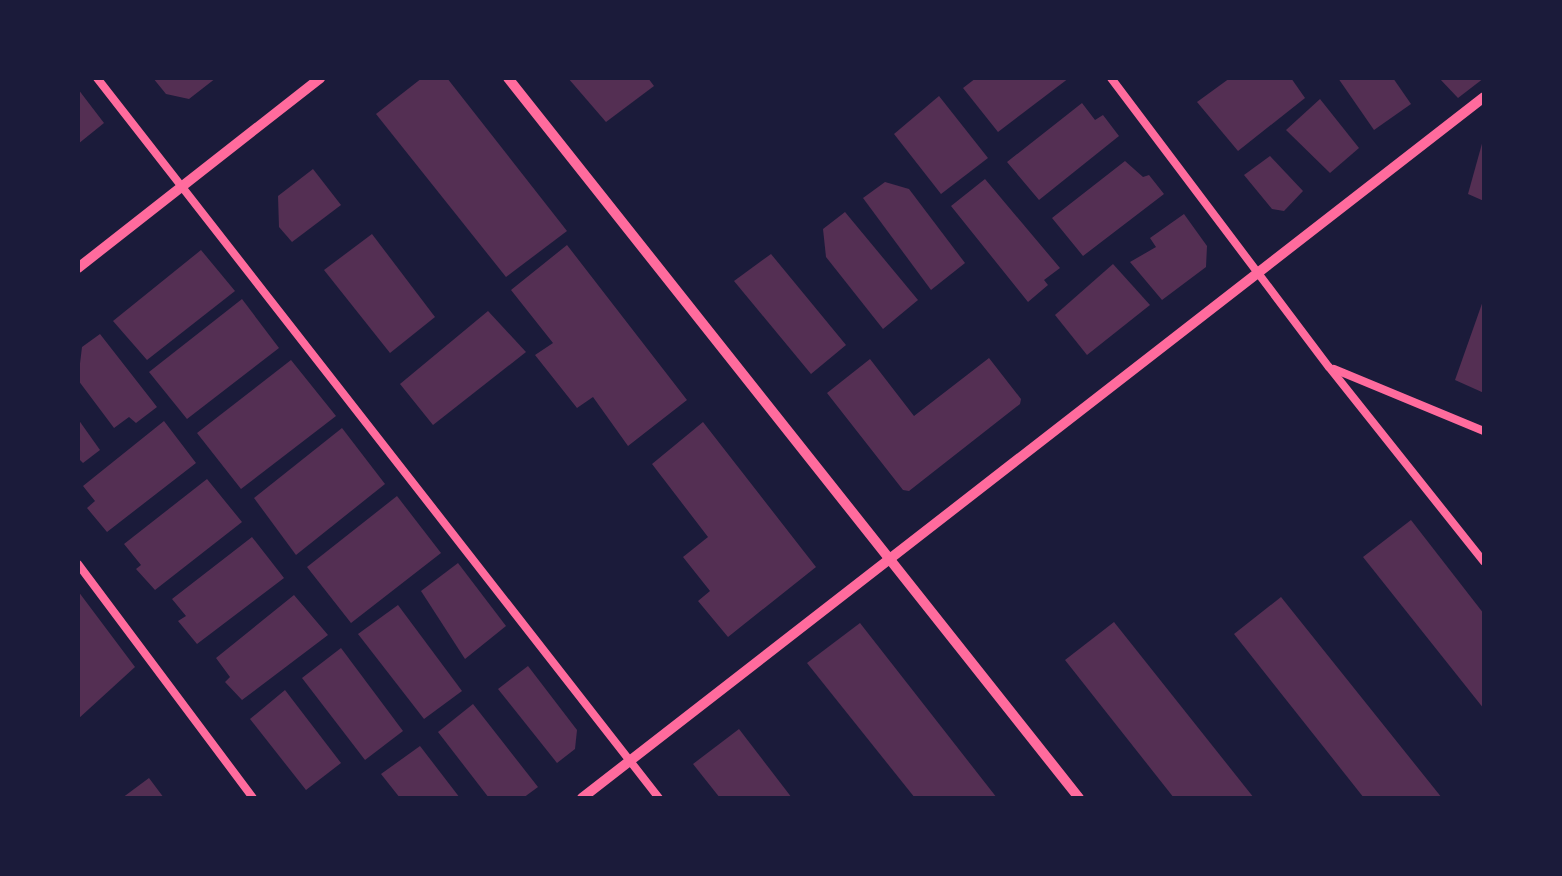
<!DOCTYPE html>
<style>
body{margin:0}
#map{position:relative;width:1562px;height:876px;overflow:hidden;background:#1b1b3a;font-family:"Space Grotesk",sans-serif}
div>[style]{position:absolute}
.building>*{inset:0;background:#542f53}
.service>*{height:8px;margin:-4px;padding:0 4px;transform-origin:4px;border-radius:4px;background:#ff6b9d}
.minor>*{height:10px;margin:-5px;padding:0 5px;transform-origin:5px;border-radius:5px;background:#ff6b9d}
span{translate:-50% -50%;white-space:nowrap;text-align:center;line-height:1.15;-webkit-text-stroke:10px #1b1b3a;paint-order:stroke}
.frame{position:absolute;inset:0;border:80px solid #1b1b3a;pointer-events:none}
</style>
<div id="map">
<div class="building">
<i style="clip-path:polygon(153px 78px,216px 78px,189px 99px,166px 94px)"></i>
<i style="clip-path:polygon(422px 78px,447px 78px,567px 231px,506px 277px,376px 114px)"></i>
<i style="clip-path:polygon(568px 78px,648px 78px,654px 86px,606px 122px)"></i>
<i style="clip-path:polygon(976px 78px,1069px 78px,998px 132px,963px 88px)"></i>
<i style="clip-path:polygon(1230px 78px,1291px 78px,1305px 98px,1238px 151px,1197px 102px)"></i>
<i style="clip-path:polygon(1338px 78px,1393px 78px,1411px 104px,1374px 130px)"></i>
<i style="clip-path:polygon(1439px 78px,1484px 78px,1458px 98px)"></i>
<i style="clip-path:polygon(78px 89px,104px 123px,78px 144px)"></i>
<i style="clip-path:polygon(939px 96px,988px 158px,941px 194px,894px 134px)"></i>
<i style="clip-path:polygon(1320px 99px,1359px 148px,1330px 173px,1286px 130px)"></i>
<i style="clip-path:polygon(1082px 103px,1095px 120px,1103px 115px,1119px 136px,1039px 200px,1007px 162px)"></i>
<i style="clip-path:polygon(1483px 140px,1484px 140px,1484px 201px,1468px 194px)"></i>
<i style="clip-path:polygon(1270px 156px,1303px 191px,1284px 211px,1272px 209px,1244px 175px)"></i>
<i style="clip-path:polygon(1125px 161px,1143px 177px,1149px 175px,1164px 194px,1083px 256px,1052px 218px)"></i>
<i style="clip-path:polygon(313px 169px,341px 205px,292px 242px,279px 227px,278px 196px)"></i>
<i style="clip-path:polygon(985px 179px,1060px 268px,1044px 280px,1048px 285px,1028px 302px,951px 206px)"></i>
<i style="clip-path:polygon(885px 182px,909px 189px,965px 263px,931px 290px,863px 198px)"></i>
<i style="clip-path:polygon(845px 212px,918px 300px,883px 329px,826px 257px,823px 229px)"></i>
<i style="clip-path:polygon(1184px 214px,1207px 246px,1206px 267px,1162px 300px,1130px 262px,1156px 247px,1150px 238px)"></i>
<i style="clip-path:polygon(372px 234px,435px 317px,390px 353px,324px 270px)"></i>
<i style="clip-path:polygon(567px 245px,687px 400px,628px 446px,593px 397px,577px 408px,535px 355px,553px 343px,511px 290px)"></i>
<i style="clip-path:polygon(201px 250px,235px 291px,147px 360px,113px 321px)"></i>
<i style="clip-path:polygon(771px 254px,846px 345px,811px 374px,734px 281px)"></i>
<i style="clip-path:polygon(1113px 264px,1150px 305px,1087px 355px,1055px 315px)"></i>
<i style="clip-path:polygon(1484px 298px,1484px 393px,1455px 380px)"></i>
<i style="clip-path:polygon(242px 299px,279px 348px,187px 419px,149px 372px)"></i>
<i style="clip-path:polygon(488px 311px,526px 352px,433px 425px,400px 384px)"></i>
<i style="clip-path:polygon(100px 334px,157px 407px,136px 423px,129px 417px,114px 428px,78px 380px,82px 347px)"></i>
<i style="clip-path:polygon(989px 358px,1021px 399px,1020px 404px,909px 491px,903px 490px,827px 393px,870px 359px,914px 416px)"></i>
<i style="clip-path:polygon(291px 360px,336px 416px,241px 489px,197px 433px)"></i>
<i style="clip-path:polygon(78px 419px,100px 450px,83px 463px,78px 458px)"></i>
<i style="clip-path:polygon(164px 421px,196px 463px,107px 532px,87px 508px,95px 501px,83px 486px)"></i>
<i style="clip-path:polygon(703px 422px,816px 567px,728px 637px,698px 601px,710px 591px,683px 557px,708px 537px,652px 464px)"></i>
<i style="clip-path:polygon(342px 428px,385px 484px,296px 555px,254px 498px)"></i>
<i style="clip-path:polygon(207px 479px,242px 522px,155px 590px,136px 569px,141px 565px,124px 544px)"></i>
<i style="clip-path:polygon(397px 496px,441px 553px,351px 623px,307px 567px)"></i>
<i style="clip-path:polygon(1411px 520px,1484px 614px,1484px 709px,1363px 557px)"></i>
<i style="clip-path:polygon(252px 537px,284px 578px,197px 644px,178px 621px,186px 616px,172px 599px)"></i>
<i style="clip-path:polygon(458px 563px,506px 626px,465px 659px,421px 591px)"></i>
<i style="clip-path:polygon(78px 591px,135px 667px,78px 719px)"></i>
<i style="clip-path:polygon(294px 595px,328px 635px,242px 700px,225px 682px,230px 677px,216px 658px)"></i>
<i style="clip-path:polygon(1281px 597px,1442px 798px,1364px 798px,1234px 634px)"></i>
<i style="clip-path:polygon(398px 605px,462px 691px,424px 719px,358px 634px)"></i>
<i style="clip-path:polygon(1114px 622px,1254px 798px,1174px 798px,1065px 660px)"></i>
<i style="clip-path:polygon(860px 623px,997px 798px,915px 798px,807px 663px)"></i>
<i style="clip-path:polygon(341px 648px,403px 731px,365px 760px,302px 678px)"></i>
<i style="clip-path:polygon(528px 666px,577px 730px,575px 749px,557px 763px,498px 689px)"></i>
<i style="clip-path:polygon(285px 690px,341px 763px,306px 790px,250px 719px)"></i>
<i style="clip-path:polygon(473px 704px,538px 787px,523px 798px,489px 798px,438px 732px)"></i>
<i style="clip-path:polygon(739px 729px,792px 798px,720px 798px,693px 764px)"></i>
<i style="clip-path:polygon(420px 746px,460px 798px,400px 798px,381px 774px)"></i>
<i style="clip-path:polygon(149px 778px,164px 798px,122px 798px)"></i>
</div>
<div class="service">
<i style="left:97px;top:78px;width:913px;rotate:52.03deg"></i>
<i style="left:1111px;top:78px;width:362px;rotate:53deg"></i>
<i style="left:1329px;top:367px;width:249px;rotate:51.5deg"></i>
<i style="left:1334px;top:369px;width:162px;rotate:22.5deg"></i>
<i style="left:78px;top:564px;width:292px;rotate:53.2deg"></i>
</div>
<div class="minor">
<i style="left:508px;top:78px;width:919px;rotate:51.58deg"></i>
<i style="left:78px;top:268px;width:308px;rotate:-38.1deg"></i>
<i style="left:582px;top:798px;width:1142px;rotate:-37.85deg"></i>
</div>
<div class="frame"></div>
</div>
